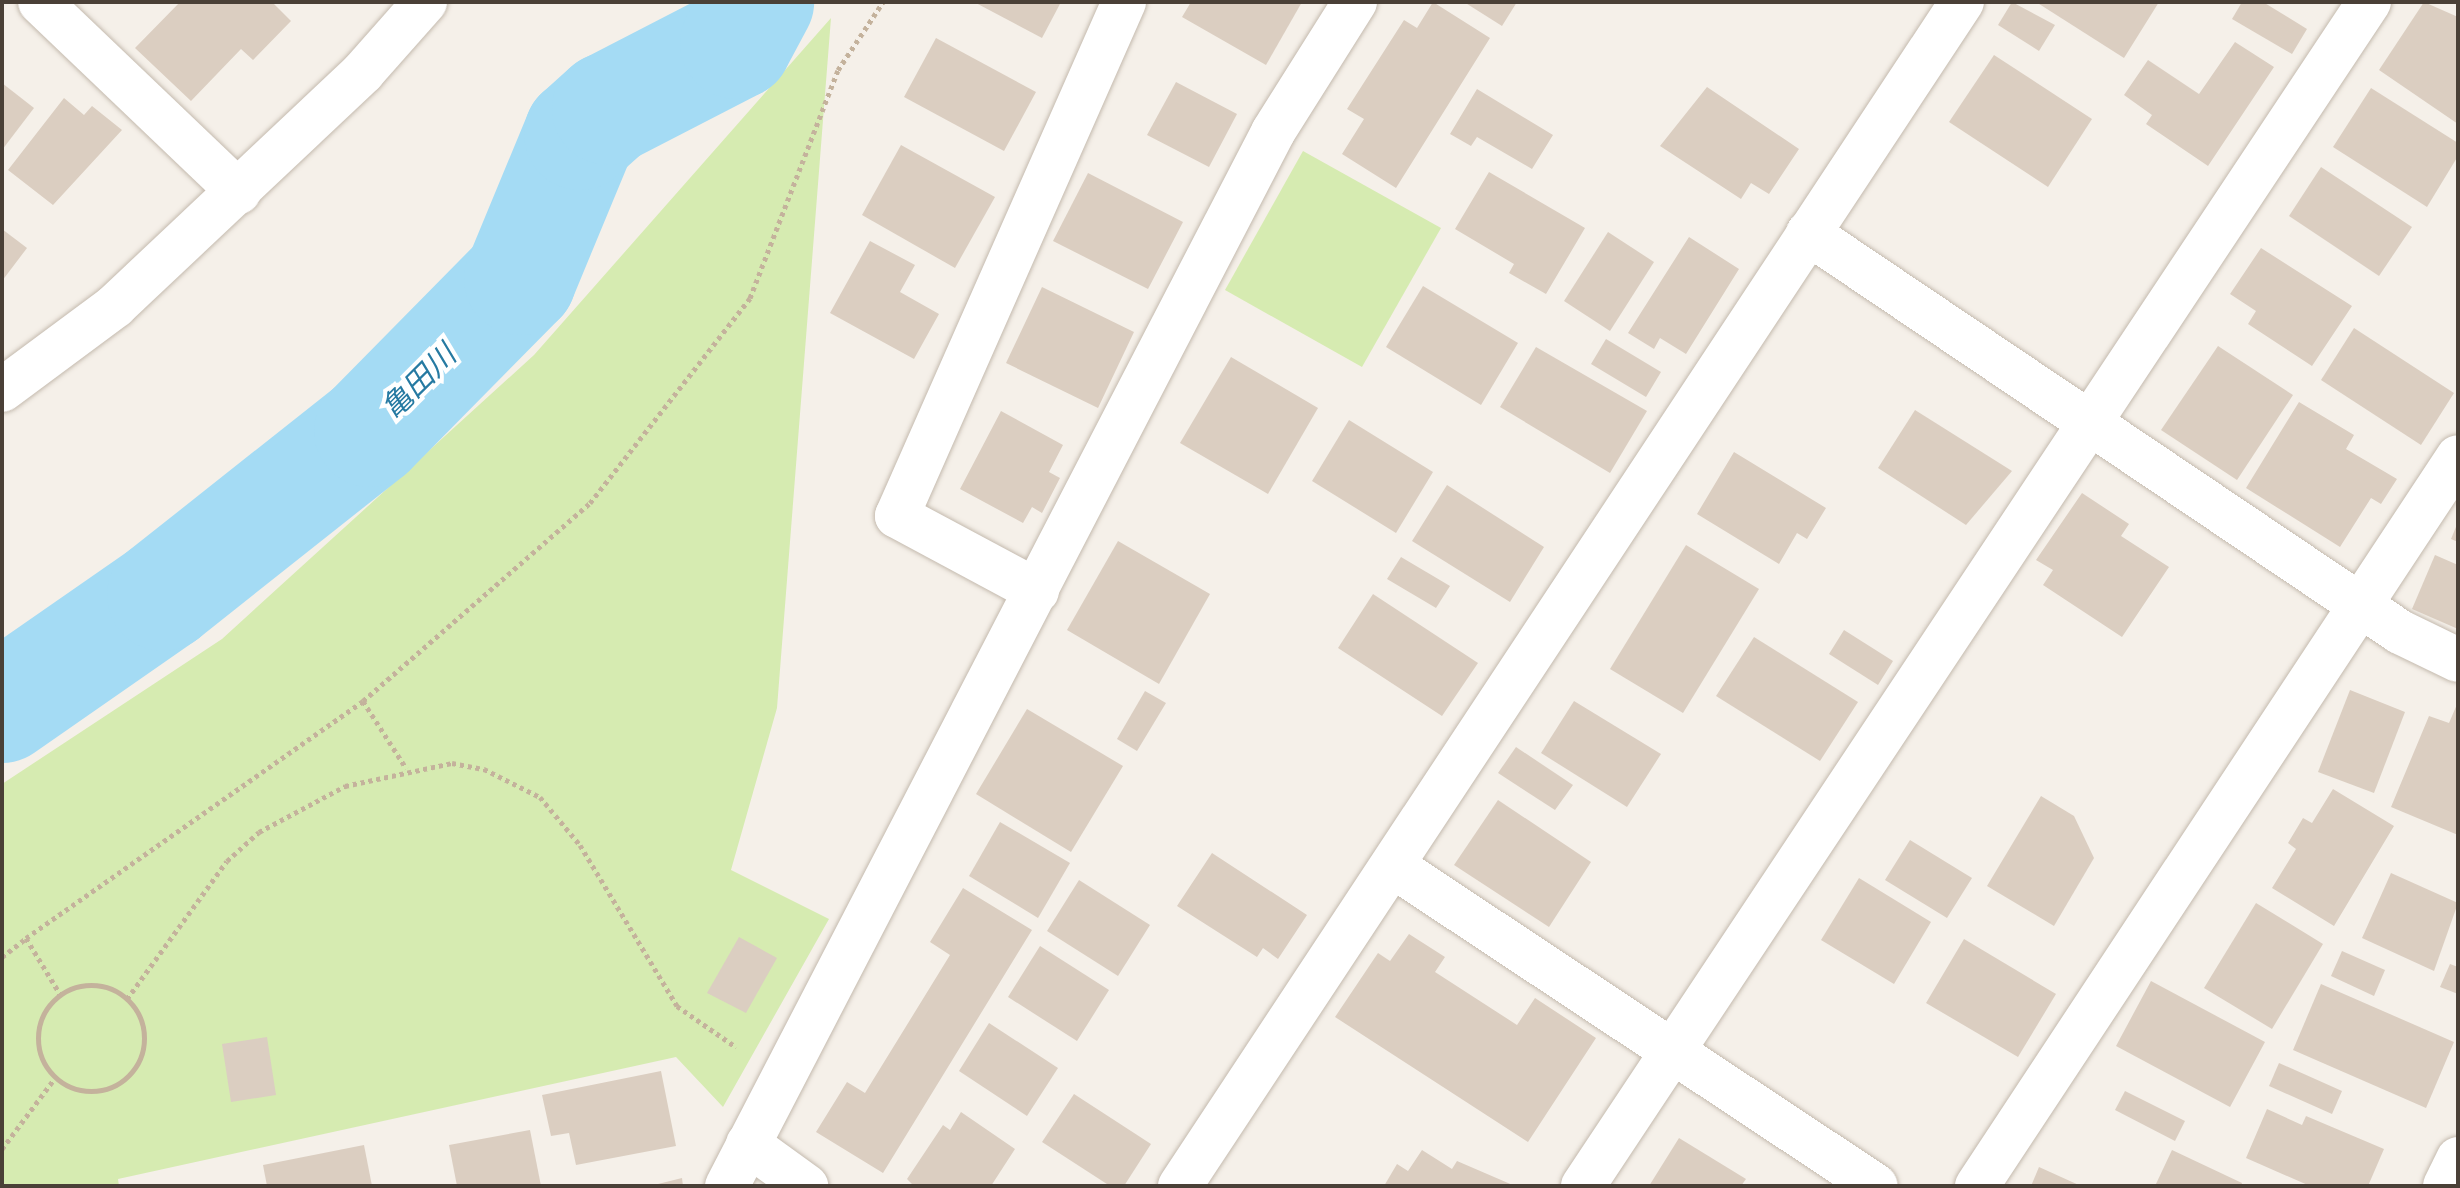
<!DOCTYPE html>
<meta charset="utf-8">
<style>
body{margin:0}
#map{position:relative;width:2460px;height:1188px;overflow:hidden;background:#f5f0e9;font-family:Raleway,"Noto Sans JP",sans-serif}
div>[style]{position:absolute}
.green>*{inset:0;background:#d6ebb1}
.river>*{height:112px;margin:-56px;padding:0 56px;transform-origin:56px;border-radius:56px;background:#a4dbf4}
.building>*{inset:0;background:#dbcec1}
.path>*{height:5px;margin-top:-2.5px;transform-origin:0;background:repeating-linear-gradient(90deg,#c4b29c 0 4px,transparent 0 8px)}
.path>.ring{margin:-2.5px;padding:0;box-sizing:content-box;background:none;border:5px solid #c4b29c;border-radius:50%}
.roads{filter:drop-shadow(0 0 2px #c4baae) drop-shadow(0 0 2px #c4baae)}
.minor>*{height:44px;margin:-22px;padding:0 22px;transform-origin:22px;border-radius:22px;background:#fff}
.tertiary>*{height:44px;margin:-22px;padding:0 22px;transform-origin:22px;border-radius:22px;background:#fff}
span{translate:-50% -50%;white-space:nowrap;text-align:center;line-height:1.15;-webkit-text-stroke:8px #fff;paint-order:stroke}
.water-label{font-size:30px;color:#267aa2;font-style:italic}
.frame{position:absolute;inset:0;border:4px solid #4a4037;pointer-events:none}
</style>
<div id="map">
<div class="green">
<i style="clip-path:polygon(831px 18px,777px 708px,731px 870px,829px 919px,723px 1107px,676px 1057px,118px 1179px,119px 1186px,2px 1186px,2px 784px,222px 639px,534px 355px)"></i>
<i style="clip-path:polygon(1303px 151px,1441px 228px,1362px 367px,1225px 290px)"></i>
</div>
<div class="river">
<i style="left:2px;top:707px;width:196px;rotate:-34.8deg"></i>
<i style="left:163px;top:595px;width:264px;rotate:-38.4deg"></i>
<i style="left:370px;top:431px;width:214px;rotate:-45.4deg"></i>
<i style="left:520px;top:279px;width:157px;rotate:-67.5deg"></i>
<i style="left:580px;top:134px;width:38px;rotate:-42deg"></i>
<i style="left:608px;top:109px;width:144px;rotate:-27.3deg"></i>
<i style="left:736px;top:43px;width:47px;rotate:-61.8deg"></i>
</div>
<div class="building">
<i style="clip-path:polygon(180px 2px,272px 2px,291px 21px,253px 60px,241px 49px,191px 101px,135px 48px)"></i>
<i style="clip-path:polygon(974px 2px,1061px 2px,1042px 38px)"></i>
<i style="clip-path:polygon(1191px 2px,1302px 2px,1266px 65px,1182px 17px)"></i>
<i style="clip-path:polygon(1433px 2px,1490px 38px,1396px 188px,1342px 154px,1364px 119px,1347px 109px,1404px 20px,1417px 28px)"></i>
<i style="clip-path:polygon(1464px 2px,1517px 2px,1502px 26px)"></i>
<i style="clip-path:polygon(2012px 2px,2055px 25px,2039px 51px,1998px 25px)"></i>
<i style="clip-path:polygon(2036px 2px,2159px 2px,2124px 58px)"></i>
<i style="clip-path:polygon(2242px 2px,2263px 2px,2307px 29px,2292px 54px,2232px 19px)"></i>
<i style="clip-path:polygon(2424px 2px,2458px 17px,2458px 124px,2379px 70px)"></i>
<i style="clip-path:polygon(936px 38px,1036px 92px,1004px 151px,904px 97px)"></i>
<i style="clip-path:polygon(2235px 42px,2274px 67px,2208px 166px,2146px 124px,2152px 115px,2124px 95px,2148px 60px,2199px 94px)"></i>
<i style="clip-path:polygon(1994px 55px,2092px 119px,2048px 187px,1949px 122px)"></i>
<i style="clip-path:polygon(1176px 82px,1237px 114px,1209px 167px,1147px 135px)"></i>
<i style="clip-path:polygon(2px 83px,34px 108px,2px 150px)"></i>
<i style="clip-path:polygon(1707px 87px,1799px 149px,1769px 194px,1751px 183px,1741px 199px,1660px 146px)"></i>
<i style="clip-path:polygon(2371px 88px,2458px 143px,2458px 156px,2427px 207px,2333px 147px)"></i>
<i style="clip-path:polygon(1477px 89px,1553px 135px,1532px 169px,1477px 137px,1471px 146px,1450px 134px)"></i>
<i style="clip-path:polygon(64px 98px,84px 115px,92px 106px,122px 130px,53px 205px,8px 170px)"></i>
<i style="clip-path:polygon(901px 145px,995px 197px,955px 268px,862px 215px)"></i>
<i style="clip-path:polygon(2321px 167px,2412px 227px,2379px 276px,2289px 216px)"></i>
<i style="clip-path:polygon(1489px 172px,1585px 228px,1546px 294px,1509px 273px,1514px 264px,1455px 229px)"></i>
<i style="clip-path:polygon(1088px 173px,1183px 222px,1148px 289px,1053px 241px)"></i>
<i style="clip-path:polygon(2px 229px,27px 248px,2px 281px)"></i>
<i style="clip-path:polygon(1608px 232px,1654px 262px,1610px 331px,1564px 301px)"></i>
<i style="clip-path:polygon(1689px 237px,1739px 269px,1686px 354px,1660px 338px,1654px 349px,1628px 333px)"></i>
<i style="clip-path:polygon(870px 241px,915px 265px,900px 292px,939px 314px,914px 359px,830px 313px)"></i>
<i style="clip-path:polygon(2261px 248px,2352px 306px,2312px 366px,2248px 324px,2256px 311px,2230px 294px)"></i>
<i style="clip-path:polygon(1423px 286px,1518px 343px,1481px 405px,1386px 347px)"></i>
<i style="clip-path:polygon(1042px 287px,1134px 332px,1098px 408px,1006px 363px)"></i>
<i style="clip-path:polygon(2354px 328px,2454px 393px,2421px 445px,2321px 380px)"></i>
<i style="clip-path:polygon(1606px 339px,1661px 372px,1646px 397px,1591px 364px)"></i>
<i style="clip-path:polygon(2218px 346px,2293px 395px,2237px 480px,2161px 430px)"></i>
<i style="clip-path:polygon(1536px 347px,1647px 411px,1610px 473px,1500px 407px)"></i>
<i style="clip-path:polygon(1231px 357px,1318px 408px,1268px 494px,1180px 443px)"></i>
<i style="clip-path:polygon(2299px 402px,2354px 435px,2346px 449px,2397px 479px,2381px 504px,2371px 498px,2340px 547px,2246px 488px)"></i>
<i style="clip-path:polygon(1915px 410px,2012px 471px,1966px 525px,1878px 468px)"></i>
<i style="clip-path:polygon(1001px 411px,1063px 445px,1049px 472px,1060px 478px,1042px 513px,1032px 507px,1023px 523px,960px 489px)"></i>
<i style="clip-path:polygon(1349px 420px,1433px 472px,1396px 533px,1312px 481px)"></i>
<i style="clip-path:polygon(1734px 452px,1826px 508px,1807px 539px,1797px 533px,1779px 564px,1697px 514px)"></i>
<i style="clip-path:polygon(1447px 485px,1544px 547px,1510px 602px,1412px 541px)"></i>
<i style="clip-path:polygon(2082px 493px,2129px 524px,2121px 536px,2169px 567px,2122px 637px,2043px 585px,2053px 570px,2036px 560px)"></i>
<i style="clip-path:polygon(2458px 522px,2458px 542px,2451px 539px)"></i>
<i style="clip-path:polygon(1118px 541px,1210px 594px,1159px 684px,1067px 630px)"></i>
<i style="clip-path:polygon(1686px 545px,1759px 589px,1683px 713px,1610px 669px)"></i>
<i style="clip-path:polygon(2435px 555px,2458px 565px,2458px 629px,2412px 609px)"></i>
<i style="clip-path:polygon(1401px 557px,1450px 586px,1436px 608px,1387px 579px)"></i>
<i style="clip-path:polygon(1373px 594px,1478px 663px,1442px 716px,1338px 648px)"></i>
<i style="clip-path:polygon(1844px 630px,1893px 661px,1878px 685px,1829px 654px)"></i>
<i style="clip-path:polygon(1754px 637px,1858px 702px,1820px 761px,1716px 696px)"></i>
<i style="clip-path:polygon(2350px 690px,2405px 712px,2374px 793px,2318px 772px)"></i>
<i style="clip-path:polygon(1145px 691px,1166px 703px,1137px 751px,1117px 739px)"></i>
<i style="clip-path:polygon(1574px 701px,1661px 754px,1627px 807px,1541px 753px)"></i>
<i style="clip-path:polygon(2458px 702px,2458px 835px,2391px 807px,2429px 716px,2449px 723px)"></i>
<i style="clip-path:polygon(1027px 709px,1123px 766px,1071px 852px,976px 794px)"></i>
<i style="clip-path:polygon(1516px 747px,1573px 785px,1555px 810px,1498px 773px)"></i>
<i style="clip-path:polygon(2333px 789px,2394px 826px,2334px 926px,2272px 888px,2296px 849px,2288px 843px,2303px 818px,2312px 823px)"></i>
<i style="clip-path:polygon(2041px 796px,2074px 816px,2094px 858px,2054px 926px,1987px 886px)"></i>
<i style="clip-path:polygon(1498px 800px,1591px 862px,1549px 927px,1454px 865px)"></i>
<i style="clip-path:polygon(1000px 822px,1070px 863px,1038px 918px,969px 876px)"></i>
<i style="clip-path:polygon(1910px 840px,1972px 878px,1947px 918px,1885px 880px)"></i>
<i style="clip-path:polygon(1212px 853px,1307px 915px,1278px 959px,1263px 948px,1257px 957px,1177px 906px)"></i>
<i style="clip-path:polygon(2391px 873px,2458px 903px,2434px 971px,2362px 938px)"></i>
<i style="clip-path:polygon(1859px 878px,1931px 922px,1894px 984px,1821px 940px)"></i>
<i style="clip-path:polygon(1079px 880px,1150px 925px,1118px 976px,1047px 931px)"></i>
<i style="clip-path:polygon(963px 888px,1032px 930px,883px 1173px,816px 1132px,847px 1082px,865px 1093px,950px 955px,930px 942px)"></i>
<i style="clip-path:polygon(2256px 903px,2323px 944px,2272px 1029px,2204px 988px)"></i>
<i style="clip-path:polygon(1409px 934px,1445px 957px,1435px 972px,1517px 1025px,1535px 998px,1596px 1038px,1528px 1142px,1335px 1017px,1378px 953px,1390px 961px)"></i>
<i style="clip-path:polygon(739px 937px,777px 958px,746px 1013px,707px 993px)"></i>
<i style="clip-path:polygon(1964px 939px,2056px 994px,2018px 1057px,1926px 1003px)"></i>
<i style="clip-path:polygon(1040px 946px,1109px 990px,1077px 1041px,1008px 997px)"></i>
<i style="clip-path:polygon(2342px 951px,2385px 970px,2374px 996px,2331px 976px)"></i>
<i style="clip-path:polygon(2450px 964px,2458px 967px,2458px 994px,2440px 987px)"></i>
<i style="clip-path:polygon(2151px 981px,2265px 1042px,2230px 1107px,2116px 1046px)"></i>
<i style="clip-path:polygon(2321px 984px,2454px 1042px,2426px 1108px,2293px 1050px)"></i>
<i style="clip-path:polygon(989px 1023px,1058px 1068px,1027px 1116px,959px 1071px)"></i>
<i style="clip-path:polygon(267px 1037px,276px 1095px,231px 1102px,222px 1044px)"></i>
<i style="clip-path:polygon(2279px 1063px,2342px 1091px,2332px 1114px,2269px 1086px)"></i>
<i style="clip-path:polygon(661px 1071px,676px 1146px,576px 1165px,569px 1133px,551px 1136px,542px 1095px)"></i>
<i style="clip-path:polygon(2125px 1091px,2185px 1121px,2175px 1141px,2115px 1110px)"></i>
<i style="clip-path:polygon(1074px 1094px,1151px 1144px,1124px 1186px,1110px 1186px,1042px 1142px)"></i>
<i style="clip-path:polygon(2267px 1109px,2302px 1125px,2306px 1116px,2384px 1149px,2368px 1186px,2310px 1186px,2246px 1158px)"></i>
<i style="clip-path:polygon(961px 1112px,1015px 1149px,991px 1186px,914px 1186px,907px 1179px,943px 1125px,950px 1130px)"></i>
<i style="clip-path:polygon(530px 1130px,541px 1186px,457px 1186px,449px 1145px)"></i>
<i style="clip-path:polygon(1679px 1138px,1746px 1179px,1741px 1186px,1649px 1186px)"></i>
<i style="clip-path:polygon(364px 1145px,372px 1186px,267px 1186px,263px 1165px)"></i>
<i style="clip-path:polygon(1422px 1150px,1452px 1169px,1457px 1161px,1515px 1186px,1384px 1186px,1397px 1164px,1408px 1171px)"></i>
<i style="clip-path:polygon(2172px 1150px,2242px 1183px,2241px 1186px,2155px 1186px)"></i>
<i style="clip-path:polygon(2039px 1167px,2081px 1186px,2031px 1186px)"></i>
<i style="clip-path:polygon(682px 1178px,683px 1186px,654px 1186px,654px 1185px)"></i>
</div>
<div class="path">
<i style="left:363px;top:701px;width:301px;rotate:-41.1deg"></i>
<i style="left:590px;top:503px;width:260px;rotate:-52deg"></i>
<i style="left:750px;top:298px;width:244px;rotate:-68.9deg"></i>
<i style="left:838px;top:70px;width:82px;rotate:-56.5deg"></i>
<i style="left:26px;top:938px;width:412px;rotate:-35.1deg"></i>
<i style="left:363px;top:701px;width:80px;rotate:57.3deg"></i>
<i style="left:2px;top:957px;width:31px;rotate:-38deg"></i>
<i style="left:26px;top:938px;width:66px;rotate:58.7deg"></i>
<i class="ring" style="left:38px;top:985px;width:101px;height:101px"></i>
<i style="left:127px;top:999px;width:170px;rotate:-54.1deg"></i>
<i style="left:227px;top:861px;width:43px;rotate:-42.2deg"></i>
<i style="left:259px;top:832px;width:98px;rotate:-28.1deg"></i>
<i style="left:345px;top:786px;width:109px;rotate:-12.1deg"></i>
<i style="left:452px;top:763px;width:33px;rotate:11deg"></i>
<i style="left:484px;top:769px;width:63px;rotate:26.6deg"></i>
<i style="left:540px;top:797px;width:62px;rotate:50.2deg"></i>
<i style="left:580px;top:845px;width:188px;rotate:58.9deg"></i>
<i style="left:677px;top:1006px;width:72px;rotate:34.8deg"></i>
<i style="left:2px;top:1149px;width:89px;rotate:-53.3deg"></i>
</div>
<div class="roads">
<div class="minor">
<i style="left:40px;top:2px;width:275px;rotate:43.7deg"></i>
<i style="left:1808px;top:233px;width:714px;rotate:33.98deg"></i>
<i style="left:2400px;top:632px;width:64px;rotate:25.8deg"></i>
<i style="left:1037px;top:591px;width:159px;rotate:-151.8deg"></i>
<i style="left:897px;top:516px;width:562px;rotate:-66.17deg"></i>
<i style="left:1393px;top:866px;width:579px;rotate:33.53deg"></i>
<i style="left:748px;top:1144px;width:72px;rotate:35.9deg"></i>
<i style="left:727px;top:1186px;width:1187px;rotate:-62.61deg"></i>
<i style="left:1273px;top:132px;width:154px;rotate:-57.8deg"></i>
<i style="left:1180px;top:1186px;width:1419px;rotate:-56.56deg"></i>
<i style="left:1583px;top:1186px;width:1421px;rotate:-56.42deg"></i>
<i style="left:1977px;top:1186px;width:873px;rotate:-56.58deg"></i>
<i style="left:2445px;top:1186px;width:30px;rotate:-64deg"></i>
</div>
<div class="tertiary">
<i style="left:2px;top:390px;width:141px;rotate:-36.6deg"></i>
<i style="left:115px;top:306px;width:341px;rotate:-43.3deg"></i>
<i style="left:363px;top:72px;width:94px;rotate:-48.5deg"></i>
</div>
</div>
<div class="water-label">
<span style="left:419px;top:382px;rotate:-45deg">亀田川</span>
</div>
<div class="frame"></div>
</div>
